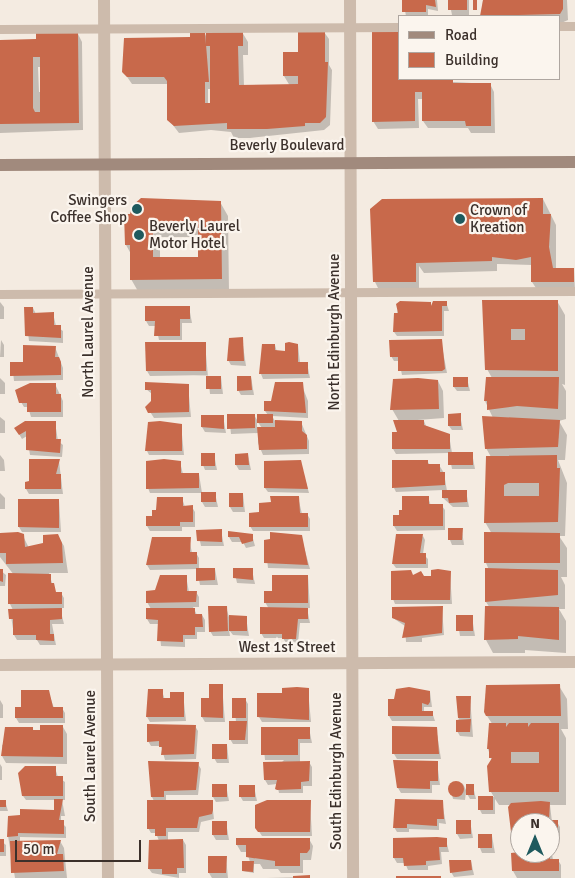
<!DOCTYPE html>
<style>
body{margin:0}
#map{position:relative;width:575px;height:878px;overflow:hidden;background:#f4ebe1;font-family:Signika,sans-serif}
div>[style]{position:absolute}
.shadow>*{inset:0;background:#0003}
.building>*{inset:0;background:#c8694b}
.round{border-radius:50%}
.service>*{height:9px;margin:-4.5px;padding:0 4.5px;transform-origin:4.5px;border-radius:4.5px;background:#cdbbac}
.minor>*{height:12px;margin:-6px;padding:0 6px;transform-origin:6px;border-radius:6px;background:#cdbbac}
.secondary>*{height:12px;margin:-6px;padding:0 6px;transform-origin:6px;border-radius:6px;background:#a18a7d}
.dots>*{width:14px;height:14px;translate:-50% -50%;box-sizing:border-box;border:2px solid #fbf5ee;border-radius:50%}
span{translate:-50% -50%;white-space:nowrap;text-align:center;line-height:1.15;-webkit-text-stroke:4.5px #fbf5ee;paint-order:stroke}
.street-label{font-size:15px;color:#3b302b}
.poi-label{font-size:15px;color:#3b302b}
.right{translate:-100% -50%;text-align:right}
.left{translate:0 -50%;text-align:left}
.legend{position:absolute;left:398px;top:15px;width:162px;height:65px;box-sizing:border-box;background:#fbf5ee;border:1px solid #aea6a0;margin:0;padding:6px 9px;list-style:none;font-size:15px;color:#3b302b}
.legend li{display:flex;align-items:center;gap:10px;height:25px}
.legend b{width:25px;border:1px solid #aea6a0}
.north{position:absolute;left:510px;top:813px;width:50px;height:50px;box-sizing:border-box;background:#fbf5ee;border:1px solid #aea6a0;border-radius:50%;rotate:0deg;font-size:14px;font-weight:700;line-height:20px;text-align:center;color:#3b302b}
.north::after{content:'';display:block;margin:auto;width:18px;height:22px;background:#1f5a5e;clip-path:polygon(50% 0,100% 100%,50% 72%,0 100%)}
.scale{position:absolute;left:15px;top:840px;width:126px;height:22px;box-sizing:border-box;border:2px solid #3b302b;border-top:0;padding-left:6px;font-size:15px;line-height:18px;white-space:nowrap;color:#3b302b;-webkit-text-stroke:4px #fbf5ee;paint-order:stroke}
</style>
<div id="map">
<div class="shadow">
<i style="clip-path:polygon(403px 0,437px 0,438px 11px,428px 9px,428px 16px,406px 16px)"></i>
<i style="clip-path:polygon(449px 0,469px 0,469px 15px,452px 15px)"></i>
<i style="clip-path:polygon(483px 0,567px 0,568px 20px,559px 24px,559px 16px,481px 16px)"></i>
<i style="clip-path:polygon(evenodd,242px 32px,248px 42px,248px 55px,243px 55px,244px 86px,290px 86px,284px 76px,299px 53px,324px 32px,329px 39px,329px 65px,332px 70px,330px 125px,324px 130px,250px 138px,234px 138px,231px 132px,211px 130px,179px 133px,169px 120px,169px 84px,132px 84px,123px 71px,204px 33px,208px 39px,242px 32px,208px 89px,211px 89px,212px 104px,208px 104px,208px 89px)"></i>
<i style="clip-path:polygon(evenodd,78px 34px,82px 42px,83px 130px,0 133px,0 41px,35px 41px,78px 34px,38px 67px,41px 67px,41px 92px,39px 92px,38px 67px)"></i>
<i style="clip-path:polygon(399px 79px,490px 84px,494px 92px,495px 133px,471px 133px,468px 128px,428px 128px,423px 121px,423px 99px,418px 99px,419px 128px,378px 129px,373px 121px)"></i>
<i style="clip-path:polygon(543px 199px,556px 225px,556px 269px,574px 269px,575px 291px,538px 291px,532px 282px,532px 265px,497px 264px,497px 271px,424px 273px,419px 266px,419px 289px,379px 290px,375px 282px,371px 210px)"></i>
<i style="clip-path:polygon(evenodd,220px 202px,228px 216px,229px 292px,139px 293px,131px 279px,131px 254px,126px 245px,131px 215px,220px 202px,160px 237px,199px 237px,199px 258px,160px 258px,160px 237px)"></i>
<i style="clip-path:polygon(484px 301px,557px 301px,565px 315px,565px 385px,562px 384px,566px 391px,566px 419px,559px 421px,567px 435px,565px 460px,558px 460px,567px 483px,565px 536px,559px 536px,567px 548px,567px 577px,561px 577px,565px 585px,565px 609px,559px 609px,566px 621px,566px 653px,525px 650px,525px 653px,493px 653px,486px 640px,490px 608px,486px 602px,489px 570px,486px 563px,486px 533px,492px 534px,485px 522px,487px 457px,491px 457px,486px 448px,493px 418px,485px 401px,492px 378px,487px 369px)"></i>
<i style="clip-path:polygon(0 302px,4px 307px,4px 319px,0 319px)"></i>
<i style="clip-path:polygon(399px 302px,430px 303px,434px 310px,446px 302px,449px 311px,444px 311px,444px 336px,397px 336px,394px 332px)"></i>
<i style="clip-path:polygon(189px 307px,192px 323px,182px 323px,182px 340px,159px 340px,156px 326px,149px 326px,146px 321px)"></i>
<i style="clip-path:polygon(25px 308px,33px 308px,36px 314px,53px 313px,56px 326px,63px 331px,63px 343px,29px 341px)"></i>
<i style="clip-path:polygon(242px 339px,246px 366px,231px 365px,228px 360px)"></i>
<i style="clip-path:polygon(1px 340px,4px 345px,4px 357px,0 357px)"></i>
<i style="clip-path:polygon(441px 341px,447px 373px,402px 375px,399px 361px,394px 361px,391px 356px)"></i>
<i style="clip-path:polygon(205px 343px,208px 377px,221px 377px,223px 394px,210px 394px,208px 375px,150px 376px,147px 371px)"></i>
<i style="clip-path:polygon(263px 345px,275px 345px,277px 352px,286px 352px,298px 345px,300px 363px,307px 363px,310px 378px,263px 379px,261px 374px)"></i>
<i style="clip-path:polygon(55px 347px,63px 368px,63px 380px,14px 381px,12px 363px,24px 363px)"></i>
<i style="clip-path:polygon(251px 377px,254px 395px,241px 395px,238px 390px)"></i>
<i style="clip-path:polygon(0 378px,5px 383px,5px 394px,0 394px)"></i>
<i style="clip-path:polygon(467px 378px,470px 391px,457px 391px,454px 387px)"></i>
<i style="clip-path:polygon(438px 381px,443px 391px,444px 418px,404px 421px,424px 421px,426px 426px,449px 435px,452px 453px,472px 453px,475px 469px,452px 469px,449px 453px,396px 454px,393px 449px,393px 433px,399px 433px,399px 421px,392px 409px)"></i>
<i style="clip-path:polygon(evenodd,301px 383px,308px 401px,308px 418px,272px 416px,275px 421px,301px 422px,309px 441px,309px 454px,263px 455px,258px 443px,258px 433px,231px 434px,229px 415px,254px 415px,259px 423px,268px 415px,265px 411px,272px 402px,301px 383px,257px 421px,262px 428px,257px 428px,257px 421px)"></i>
<i style="clip-path:polygon(30px 384px,55px 384px,63px 401px,63px 417px,31px 417px,28px 407px,24px 407px,21px 402px,18px 389px)"></i>
<i style="clip-path:polygon(188px 385px,191px 417px,154px 418px,147px 407px,152px 402px,152px 394px,146px 389px)"></i>
<i style="clip-path:polygon(460px 415px,463px 430px,452px 430px,449px 426px)"></i>
<i style="clip-path:polygon(223px 416px,226px 433px,205px 432px,202px 427px)"></i>
<i style="clip-path:polygon(0 417px,5px 421px,5px 433px,0 433px)"></i>
<i style="clip-path:polygon(55px 422px,58px 441px,63px 445px,62px 457px,30px 455px,27px 436px,22px 439px,16px 429px)"></i>
<i style="clip-path:polygon(181px 425px,184px 455px,149px 455px,147px 451px)"></i>
<i style="clip-path:polygon(214px 454px,217px 470px,205px 470px,203px 465px)"></i>
<i style="clip-path:polygon(0 455px,4px 460px,5px 471px,0 471px)"></i>
<i style="clip-path:polygon(248px 455px,251px 470px,239px 470px,236px 465px)"></i>
<i style="clip-path:polygon(59px 461px,63px 494px,29px 494px,26px 489px)"></i>
<i style="clip-path:polygon(300px 461px,309px 493px,268px 492px,265px 488px)"></i>
<i style="clip-path:polygon(427px 461px,430px 465px,439px 465px,444px 473px,447px 491px,466px 491px,469px 507px,453px 507px,443px 498px,443px 490px,396px 492px,394px 488px)"></i>
<i style="clip-path:polygon(180px 462px,183px 474px,199px 474px,202px 493px,150px 493px,148px 488px)"></i>
<i style="clip-path:polygon(0 493px,5px 498px,5px 509px,0 509px)"></i>
<i style="clip-path:polygon(215px 493px,218px 507px,205px 507px,202px 502px)"></i>
<i style="clip-path:polygon(243px 494px,245px 512px,233px 512px,230px 507px)"></i>
<i style="clip-path:polygon(298px 497px,302px 514px,307px 514px,310px 519px,310px 531px,253px 531px,250px 526px,272px 504px)"></i>
<i style="clip-path:polygon(428px 497px,431px 506px,442px 506px,445px 510px,445px 530px,397px 531px,394px 526px,400px 516px)"></i>
<i style="clip-path:polygon(182px 498px,185px 507px,192px 507px,195px 512px,195px 527px,182px 527px,182px 531px,150px 531px,147px 526px,153px 517px)"></i>
<i style="clip-path:polygon(59px 500px,61px 532px,22px 532px,19px 527px)"></i>
<i style="clip-path:polygon(221px 530px,224px 546px,201px 546px,198px 531px)"></i>
<i style="clip-path:polygon(462px 530px,464px 545px,452px 545px,450px 540px)"></i>
<i style="clip-path:polygon(0 534px,23px 536px,29px 548px,44px 544px,58px 536px,64px 546px,68px 573px,49px 573px,55px 593px,61px 593px,64px 598px,64px 608px,60px 608px,64px 624px,52px 624px,56px 645px,40px 645px,37px 640px,17px 640px,14px 635px,10px 610px,13px 610px,10px 604px,14px 575px,0 557px)"></i>
<i style="clip-path:polygon(252px 535px,255px 546px,246px 548px,243px 542px,232px 542px,229px 537px)"></i>
<i style="clip-path:polygon(301px 536px,310px 569px,268px 568px,265px 541px)"></i>
<i style="clip-path:polygon(423px 536px,425px 540px,423px 554px,428px 559px,428px 568px,396px 568px,393px 564px)"></i>
<i style="clip-path:polygon(189px 538px,192px 553px,196px 553px,199px 558px,199px 569px,215px 569px,218px 585px,200px 585px,197px 569px,150px 570px,147px 565px)"></i>
<i style="clip-path:polygon(234px 569px,252px 570px,255px 584px,237px 583px)"></i>
<i style="clip-path:polygon(0 570px,6px 575px,5px 586px,0 586px)"></i>
<i style="clip-path:polygon(450px 572px,452px 604px,395px 604px,393px 599px,413px 576px,432px 577px)"></i>
<i style="clip-path:polygon(186px 576px,189px 592px,196px 592px,199px 597px,199px 607px,193px 607px,197px 615px,202px 615px,205px 620px,205px 632px,197px 632px,197px 639px,185px 639px,185px 647px,161px 646px,159px 624px,150px 624px,147px 619px,147px 609px,151px 609px,147px 602px,156px 592px)"></i>
<i style="clip-path:polygon(308px 576px,310px 608px,307px 608px,310px 623px,300px 623px,298px 643px,286px 643px,283px 638px,264px 638px,261px 633px,269px 609px,265px 602px,273px 592px)"></i>
<i style="clip-path:polygon(226px 607px,229px 617px,246px 617px,249px 636px,233px 635px,229px 630px,230px 636px,213px 636px,210px 631px)"></i>
<i style="clip-path:polygon(442px 608px,444px 635px,422px 638px,422px 642px,406px 642px,405px 626px,393px 618px)"></i>
<i style="clip-path:polygon(457px 617px,472px 617px,475px 636px,460px 636px)"></i>
<i style="clip-path:polygon(222px 685px,225px 722px,205px 722px,202px 717px,210px 699px)"></i>
<i style="clip-path:polygon(559px 686px,567px 699px,568px 729px,561px 729px,566px 738px,566px 805px,550px 805px,552px 822px,557px 822px,560px 827px,560px 836px,550px 836px,550px 823px,520px 823px,520px 837px,515px 837px,512px 805px,499px 805px,495px 799px,495px 814px,482px 814px,480px 810px,479px 797px,494px 797px,491px 792px,492px 761px,488px 749px,493px 725px,487px 716px)"></i>
<i style="clip-path:polygon(308px 690px,311px 722px,262px 722px,259px 717px,284px 694px)"></i>
<i style="clip-path:polygon(48px 691px,54px 708px,62px 708px,65px 713px,65px 723px,19px 723px,16px 718px,22px 708px)"></i>
<i style="clip-path:polygon(149px 691px,162px 691px,165px 700px,183px 693px,186px 721px,150px 722px,147px 717px)"></i>
<i style="clip-path:polygon(430px 692px,432px 707px,424px 707px,424px 712px,432px 712px,435px 721px,392px 721px,389px 716px)"></i>
<i style="clip-path:polygon(470px 697px,473px 737px,460px 736px,457px 731px,459px 717px)"></i>
<i style="clip-path:polygon(234px 699px,245px 699px,248px 704px,248px 744px,233px 744px,230px 739px,236px 722px)"></i>
<i style="clip-path:polygon(0 700px,3px 705px,3px 718px,0 718px)"></i>
<i style="clip-path:polygon(195px 726px,198px 731px,196px 759px,165px 760px,161px 746px,151px 746px,148px 741px)"></i>
<i style="clip-path:polygon(63px 727px,67px 734px,67px 764px,6px 763px,2px 756px,2px 745px,32px 728px,34px 731px)"></i>
<i style="clip-path:polygon(262px 728px,309px 728px,312px 743px,300px 743px,300px 762px,309px 762px,312px 767px,312px 786px,303px 786px,303px 793px,279px 793px,277px 784px,268px 785px,265px 780px,284px 760px,265px 760px)"></i>
<i style="clip-path:polygon(436px 728px,441px 759px,397px 759px,394px 754px)"></i>
<i style="clip-path:polygon(227px 745px,229px 763px,217px 763px,214px 758px)"></i>
<i style="clip-path:polygon(437px 762px,440px 785px,432px 785px,432px 793px,401px 793px,398px 788px)"></i>
<i style="clip-path:polygon(0 764px,2px 767px,2px 780px,0 780px)"></i>
<i style="clip-path:polygon(198px 764px,201px 769px,198px 795px,166px 795px,166px 801px,212px 802px,214px 819px,201px 822px,199px 832px,168px 832px,168px 841px,183px 840px,186px 845px,186px 873px,179px 873px,179px 878px,152px 873px,149px 869px,159px 841px,156px 833px,151px 833px,148px 828px,154px 801px,152px 797px)"></i>
<i style="clip-path:polygon(55px 768px,58px 777px,65px 782px,65px 800px,62px 800px,65px 816px,61px 816px,61px 822px,66px 827px,66px 838px,20px 837px,20px 842px,60px 841px,64px 848px,67px 878px,15px 878px,8px 836px,55px 811px,55px 800px,26px 800px,23px 796px)"></i>
<i style="clip-path:polygon(450px 784px,463px 784px,467px 792px,473px 786px,476px 799px,470px 799px,466px 792px,465px 800px,453px 799px)"></i>
<i style="clip-path:polygon(226px 785px,229px 801px,216px 802px,213px 797px)"></i>
<i style="clip-path:polygon(254px 786px,257px 801px,243px 801px,240px 796px)"></i>
<i style="clip-path:polygon(0 801px,5px 801px,8px 811px,0 811px)"></i>
<i style="clip-path:polygon(267px 801px,310px 802px,312px 836px,262px 836px,256px 827px,256px 805px)"></i>
<i style="clip-path:polygon(442px 802px,446px 824px,439px 823px,439px 830px,409px 829px,409px 832px,397px 832px,394px 827px)"></i>
<i style="clip-path:polygon(470px 821px,473px 838px,460px 839px,457px 834px)"></i>
<i style="clip-path:polygon(226px 822px,229px 840px,216px 840px,213px 835px)"></i>
<i style="clip-path:polygon(492px 836px,495px 853px,482px 853px,480px 848px)"></i>
<i style="clip-path:polygon(309px 839px,313px 846px,311px 860px,303px 860px,303px 873px,281px 873px,278px 869px,263px 869px,260px 864px,254px 864px,254px 873px,243px 871px,250px 862px,247px 852px,241px 852px,237px 845px)"></i>
<i style="clip-path:polygon(395px 839px,446px 840px,449px 852px,441px 852px,442px 864px,428px 866px,428px 870px,408px 870px,405px 863px,397px 863px,394px 858px)"></i>
<i style="clip-path:polygon(0 840px,6px 845px,6px 856px,0 856px)"></i>
<i style="clip-path:polygon(550px 842px,553px 860px,558px 860px,561px 865px,561px 878px,517px 878px,513px 871px,513px 854px,550px 853px)"></i>
<i style="clip-path:polygon(226px 857px,228px 878px,212px 878px,209px 873px)"></i>
<i style="clip-path:polygon(471px 861px,474px 875px,454px 877px,451px 872px)"></i>
<i style="clip-path:polygon(309px 877px,310px 878px,266px 878px)"></i>
</div>
<div class="building">
<i style="clip-path:polygon(402px 0,435px 0,436px 7px,426px 5px,426px 12px,402px 12px)"></i>
<i style="clip-path:polygon(448px 0,467px 0,467px 10px,448px 10px)"></i>
<i style="clip-path:polygon(473px 0,477px 0,477px 10px,473px 10px)"></i>
<i style="clip-path:polygon(483px 0,563px 0,563px 9px,560px 14px,480px 16px)"></i>
<i style="clip-path:polygon(evenodd,62px 30px,78px 33px,79px 123px,0 124px,0 40px,36px 39px,36px 33px,62px 33px,62px 30px,33px 57px,40px 57px,40px 112px,35px 112px,33px 108px,33px 57px)"></i>
<i style="clip-path:polygon(399px 30px,399px 79px,453px 79px,453px 83px,491px 83px,491px 126px,466px 126px,465px 121px,422px 121px,422px 92px,415px 92px,415px 121px,372px 122px,372px 31px)"></i>
<i style="clip-path:polygon(206px 31px,243px 31px,243px 46px,238px 46px,239px 85px,298px 84px,298px 76px,283px 76px,283px 52px,298px 52px,298px 31px,325px 31px,325px 62px,328px 62px,326px 117px,320px 123px,305px 123px,305px 126px,267px 129px,227px 129px,227px 123px,174px 126px,167px 120px,167px 81px,164px 77px,127px 77px,122px 72px,124px 38px,190px 37px,190px 32px,205px 32px,209px 82px,205px 82px,205px 103px,210px 103px,210px 46px,206px 46px)"></i>
<i style="clip-path:polygon(evenodd,141px 198px,221px 201px,222px 279px,130px 280px,130px 245px,125px 245px,124px 214px,130px 214px,132px 206px,141px 198px,153px 224px,198px 224px,198px 257px,153px 257px,153px 224px)"></i>
<i style="clip-path:polygon(543px 198px,543px 214px,551px 214px,549px 247px,553px 268px,574px 268px,574px 282px,531px 282px,531px 257px,516px 260px,492px 257px,492px 261px,416px 263px,416px 282px,373px 282px,370px 209px,382px 199px)"></i>
<i style="clip-path:polygon(evenodd,482px 300px,558px 300px,558px 371px,485px 370px,482px 300px,511px 329px,525px 329px,525px 340px,511px 340px,511px 329px)"></i>
<i style="clip-path:polygon(400px 301px,431px 302px,431px 306px,433px 301px,447px 301px,447px 306px,442px 306px,442px 331px,393px 332px,394px 313px,398px 313px,396px 304px)"></i>
<i style="clip-path:polygon(145px 306px,190px 306px,190px 319px,180px 319px,180px 336px,154px 336px,155px 321px,145px 321px)"></i>
<i style="clip-path:polygon(24px 307px,33px 307px,33px 313px,54px 312px,54px 325px,61px 325px,61px 338px,25px 336px)"></i>
<i style="clip-path:polygon(243px 337px,244px 361px,227px 361px,229px 338px)"></i>
<i style="clip-path:polygon(442px 339px,445px 369px,442px 371px,398px 371px,398px 357px,390px 357px,389px 340px)"></i>
<i style="clip-path:polygon(145px 342px,206px 342px,206px 371px,146px 371px)"></i>
<i style="clip-path:polygon(289px 342px,298px 344px,298px 362px,308px 362px,308px 374px,259px 374px,262px 344px,275px 344px,275px 350px,285px 351px,285px 343px)"></i>
<i style="clip-path:polygon(23px 345px,56px 346px,55px 357px,59px 357px,61px 362px,61px 375px,10px 376px,10px 362px,23px 362px)"></i>
<i style="clip-path:polygon(206px 376px,221px 376px,221px 389px,206px 389px)"></i>
<i style="clip-path:polygon(237px 376px,251px 376px,252px 390px,237px 391px)"></i>
<i style="clip-path:polygon(453px 377px,468px 377px,468px 387px,453px 387px)"></i>
<i style="clip-path:polygon(486px 377px,559px 377px,558px 409px,517px 406px,487px 410px,487px 401px,484px 401px)"></i>
<i style="clip-path:polygon(418px 378px,438px 380px,439px 409px,390px 410px,393px 379px)"></i>
<i style="clip-path:polygon(145px 382px,189px 384px,189px 412px,148px 413px,145px 407px,151px 401px,151px 390px,145px 390px)"></i>
<i style="clip-path:polygon(275px 382px,303px 382px,306px 413px,264px 411px,264px 401px,271px 401px)"></i>
<i style="clip-path:polygon(30px 383px,56px 383px,56px 394px,61px 394px,61px 412px,27px 412px,27px 403px,19px 403px,15px 390px)"></i>
<i style="clip-path:polygon(461px 413px,461px 426px,448px 426px,448px 414px)"></i>
<i style="clip-path:polygon(227px 414px,255px 414px,255px 428px,227px 429px)"></i>
<i style="clip-path:polygon(257px 414px,273px 414px,273px 423px,257px 423px)"></i>
<i style="clip-path:polygon(201px 415px,224px 415px,224px 429px,201px 427px)"></i>
<i style="clip-path:polygon(482px 416px,560px 420px,558px 447px,485px 449px)"></i>
<i style="clip-path:polygon(275px 420px,302px 421px,302px 431px,307px 435px,307px 449px,259px 450px,257px 427px,275px 427px)"></i>
<i style="clip-path:polygon(393px 420px,424px 420px,424px 425px,450px 434px,450px 449px,392px 449px,392px 432px,397px 432px)"></i>
<i style="clip-path:polygon(25px 421px,56px 421px,56px 439px,61px 439px,60px 453px,26px 450px,26px 431px,19px 435px,14px 428px)"></i>
<i style="clip-path:polygon(160px 421px,182px 424px,182px 451px,145px 451px,148px 422px)"></i>
<i style="clip-path:polygon(448px 452px,473px 452px,473px 465px,448px 465px)"></i>
<i style="clip-path:polygon(201px 453px,215px 453px,215px 466px,201px 466px)"></i>
<i style="clip-path:polygon(248px 453px,249px 465px,235px 465px,235px 454px)"></i>
<i style="clip-path:polygon(evenodd,557px 455px,557px 468px,560px 468px,558px 522px,484px 523px,486px 456px,557px 455px,508px 483px,539px 483px,539px 496px,504px 496px,504px 485px,508px 483px)"></i>
<i style="clip-path:polygon(29px 459px,60px 459px,56px 474px,61px 474px,61px 489px,25px 489px,25px 482px,29px 481px)"></i>
<i style="clip-path:polygon(164px 459px,181px 461px,181px 473px,199px 473px,199px 488px,146px 489px,146px 461px)"></i>
<i style="clip-path:polygon(301px 460px,308px 489px,264px 488px,264px 461px)"></i>
<i style="clip-path:polygon(392px 460px,428px 460px,428px 464px,440px 464px,440px 472px,445px 472px,445px 485px,392px 488px)"></i>
<i style="clip-path:polygon(442px 490px,467px 490px,467px 502px,449px 503px,448px 498px,442px 498px)"></i>
<i style="clip-path:polygon(201px 492px,216px 492px,216px 502px,201px 502px)"></i>
<i style="clip-path:polygon(229px 493px,243px 493px,243px 507px,229px 507px)"></i>
<i style="clip-path:polygon(270px 496px,299px 496px,300px 513px,308px 513px,308px 527px,249px 527px,249px 513px,259px 512px,259px 503px,271px 502px)"></i>
<i style="clip-path:polygon(402px 496px,429px 496px,429px 504px,443px 504px,443px 526px,393px 526px,393px 515px,399px 515px,399px 510px,402px 510px)"></i>
<i style="clip-path:polygon(157px 497px,183px 497px,183px 506px,193px 505px,193px 522px,180px 522px,180px 526px,146px 526px,146px 516px,152px 516px,152px 510px,156px 510px)"></i>
<i style="clip-path:polygon(18px 499px,59px 499px,59px 528px,18px 527px)"></i>
<i style="clip-path:polygon(448px 528px,463px 528px,462px 540px,448px 540px)"></i>
<i style="clip-path:polygon(222px 529px,222px 542px,197px 541px,196px 530px)"></i>
<i style="clip-path:polygon(228px 531px,253px 534px,253px 541px,242px 544px,239px 537px,228px 537px)"></i>
<i style="clip-path:polygon(18px 532px,24px 534px,25px 547px,43px 543px,43px 535px,58px 534px,62px 543px,63px 563px,6px 564px,6px 553px,0 553px,0 533px)"></i>
<i style="clip-path:polygon(270px 532px,302px 535px,308px 565px,264px 563px,264px 540px,270px 539px)"></i>
<i style="clip-path:polygon(484px 532px,560px 533px,560px 563px,484px 563px)"></i>
<i style="clip-path:polygon(396px 534px,423px 534px,420px 553px,426px 553px,426px 564px,392px 564px)"></i>
<i style="clip-path:polygon(152px 537px,191px 537px,190px 552px,197px 552px,197px 564px,146px 565px)"></i>
<i style="clip-path:polygon(196px 568px,215px 568px,215px 580px,196px 581px)"></i>
<i style="clip-path:polygon(233px 568px,253px 568px,253px 580px,233px 578px)"></i>
<i style="clip-path:polygon(485px 568px,558px 570px,558px 595px,485px 602px)"></i>
<i style="clip-path:polygon(0 569px,3px 569px,3px 582px,0 581px)"></i>
<i style="clip-path:polygon(438px 569px,451px 571px,450px 600px,391px 600px,391px 571px,411px 570px,413px 575px,421px 571px,424px 576px,431px 576px,431px 570px)"></i>
<i style="clip-path:polygon(8px 573px,51px 574px,51px 583px,54px 583px,56px 592px,62px 592px,62px 604px,8px 604px)"></i>
<i style="clip-path:polygon(160px 575px,187px 575px,187px 591px,197px 591px,196px 602px,146px 603px,146px 591px,155px 590px)"></i>
<i style="clip-path:polygon(272px 575px,308px 575px,308px 603px,264px 603px,264px 591px,272px 591px)"></i>
<i style="clip-path:polygon(208px 606px,227px 606px,228px 631px,209px 632px)"></i>
<i style="clip-path:polygon(443px 606px,442px 633px,402px 638px,405px 623px,392px 618px,392px 607px)"></i>
<i style="clip-path:polygon(485px 606px,559px 607px,559px 640px,518px 636px,518px 639px,484px 640px)"></i>
<i style="clip-path:polygon(260px 607px,308px 608px,308px 619px,298px 619px,296px 639px,282px 639px,282px 634px,260px 634px)"></i>
<i style="clip-path:polygon(62px 608px,62px 619px,50px 620px,50px 634px,54px 634px,54px 641px,36px 640px,36px 635px,13px 635px,13px 619px,9px 619px,8px 609px)"></i>
<i style="clip-path:polygon(146px 608px,195px 608px,195px 614px,202px 614px,203px 627px,195px 627px,195px 635px,183px 635px,183px 642px,157px 641px,158px 620px,146px 619px)"></i>
<i style="clip-path:polygon(229px 615px,247px 616px,247px 631px,229px 631px)"></i>
<i style="clip-path:polygon(456px 615px,473px 615px,473px 631px,456px 631px)"></i>
<i style="clip-path:polygon(209px 684px,223px 684px,223px 718px,201px 717px,201px 698px,209px 698px)"></i>
<i style="clip-path:polygon(560px 684px,561px 716px,486px 716px,484px 712px,486px 685px)"></i>
<i style="clip-path:polygon(297px 687px,309px 688px,309px 720px,257px 717px,257px 693px,282px 693px,282px 688px)"></i>
<i style="clip-path:polygon(409px 687px,430px 691px,430px 702px,428px 705px,422px 703px,422px 711px,433px 711px,433px 716px,388px 716px,388px 699px,394px 699px,396px 689px)"></i>
<i style="clip-path:polygon(148px 689px,163px 689px,163px 698px,170px 698px,170px 692px,184px 692px,184px 717px,146px 717px)"></i>
<i style="clip-path:polygon(21px 690px,49px 690px,53px 707px,63px 707px,63px 718px,15px 718px,15px 707px,21px 707px)"></i>
<i style="clip-path:polygon(456px 696px,471px 696px,470px 718px,458px 718px)"></i>
<i style="clip-path:polygon(232px 698px,246px 698px,246px 718px,232px 718px)"></i>
<i style="clip-path:polygon(471px 719px,470px 732px,456px 732px,456px 720px)"></i>
<i style="clip-path:polygon(229px 721px,247px 721px,245px 740px,229px 740px)"></i>
<i style="clip-path:polygon(evenodd,489px 723px,506px 723px,506px 727px,509px 723px,528px 723px,528px 727px,531px 723px,559px 723px,559px 792px,489px 792px,487px 766px,492px 758px,489px 758px,489px 749px,487px 749px,489px 723px,511px 752px,539px 752px,539px 763px,511px 763px,511px 752px)"></i>
<i style="clip-path:polygon(147px 724px,196px 725px,194px 754px,161px 755px,162px 747px,159px 747px,159px 741px,147px 742px)"></i>
<i style="clip-path:polygon(40px 725px,63px 725px,63px 757px,1px 756px,5px 727px,33px 727px,33px 730px,40px 730px)"></i>
<i style="clip-path:polygon(392px 726px,437px 727px,439px 754px,392px 754px)"></i>
<i style="clip-path:polygon(261px 727px,310px 727px,310px 739px,298px 739px,298px 755px,261px 755px)"></i>
<i style="clip-path:polygon(212px 744px,227px 744px,227px 759px,212px 759px)"></i>
<i style="clip-path:polygon(393px 760px,438px 761px,438px 781px,430px 781px,430px 789px,397px 788px)"></i>
<i style="clip-path:polygon(148px 761px,199px 762px,196px 790px,164px 791px,164px 797px,151px 797px)"></i>
<i style="clip-path:polygon(310px 761px,309px 781px,301px 782px,301px 789px,277px 790px,275px 789px,277px 780px,264px 780px,263px 762px)"></i>
<i style="clip-path:polygon(25px 766px,56px 766px,56px 776px,63px 776px,63px 796px,22px 796px,18px 773px)"></i>
<i class="round" style="left:448px;top:781px;width:16px;height:16px"></i>
<i style="clip-path:polygon(212px 784px,227px 784px,227px 797px,212px 797px)"></i>
<i style="clip-path:polygon(466px 784px,474px 784px,474px 795px,466px 795px)"></i>
<i style="clip-path:polygon(239px 785px,255px 785px,255px 797px,239px 797px)"></i>
<i style="clip-path:polygon(478px 796px,493px 796px,493px 810px,478px 810px)"></i>
<i style="clip-path:polygon(54px 799px,63px 799px,59px 820px,64px 820px,64px 834px,18px 833px,18px 836px,7px 837px,8px 816px,20px 815px,20px 809px,54px 810px)"></i>
<i style="clip-path:polygon(395px 799px,443px 800px,444px 819px,437px 819px,437px 826px,407px 824px,407px 828px,393px 828px)"></i>
<i style="clip-path:polygon(0 800px,6px 800px,6px 807px,0 807px)"></i>
<i style="clip-path:polygon(147px 800px,213px 800px,213px 810px,212px 814px,199px 817px,197px 828px,166px 828px,166px 836px,155px 836px,155px 829px,147px 829px)"></i>
<i style="clip-path:polygon(267px 800px,311px 800px,310px 832px,258px 832px,255px 828px,255px 805px)"></i>
<i style="clip-path:polygon(541px 801px,550px 802px,549px 820px,558px 820px,558px 832px,550px 832px,550px 823px,520px 823px,520px 832px,511px 832px,508px 807px,511px 803px)"></i>
<i style="clip-path:polygon(456px 820px,471px 820px,471px 834px,456px 834px)"></i>
<i style="clip-path:polygon(212px 821px,227px 821px,227px 835px,212px 835px)"></i>
<i style="clip-path:polygon(478px 834px,492px 834px,492px 848px,478px 848px)"></i>
<i style="clip-path:polygon(437px 837px,447px 838px,447px 847px,439px 847px,440px 860px,426px 861px,426px 865px,404px 866px,403px 858px,393px 858px,393px 838px)"></i>
<i style="clip-path:polygon(236px 838px,310px 838px,310px 849px,307px 853px,300px 853px,300px 866px,275px 866px,275px 861px,246px 857px,246px 845px,236px 845px)"></i>
<i style="clip-path:polygon(0 839px,4px 839px,4px 852px,0 852px)"></i>
<i style="clip-path:polygon(183px 839px,184px 868px,177px 868px,177px 874px,162px 874px,162px 869px,148px 869px,149px 840px)"></i>
<i style="clip-path:polygon(61px 840px,57px 854px,63px 854px,64px 871px,11px 873px,10px 841px)"></i>
<i style="clip-path:polygon(520px 852px,550px 853px,550px 859px,559px 859px,559px 871px,512px 871px,511px 853px)"></i>
<i style="clip-path:polygon(208px 856px,227px 856px,226px 873px,208px 873px)"></i>
<i style="clip-path:polygon(449px 860px,471px 860px,472px 870px,450px 873px)"></i>
<i style="clip-path:polygon(242px 861px,254px 861px,253px 872px,242px 871px)"></i>
<i style="clip-path:polygon(310px 875px,310px 878px,293px 878px,293px 876px)"></i>
<i style="clip-path:polygon(396px 876px,441px 876px,441px 878px,396px 878px)"></i>
</div>
<div class="service">
<i style="left:559px;top:26px;width:16px"></i>
<i style="left:0;top:29px;width:399px;rotate:-0.3deg"></i>
<i style="left:0;top:294px;width:575px;rotate:-0.3deg"></i>
</div>
<div class="minor">
<i style="left:104px;top:0;width:878px;rotate:89.74deg"></i>
<i style="left:350px;top:0;width:878px;rotate:89.8deg"></i>
<i style="left:0;top:665px;width:575px;rotate:-0.3deg"></i>
</div>
<div class="secondary">
<i style="left:0;top:165px;width:575px;rotate:-0.3deg"></i>
</div>
<div class="dots">
<i style="left:137px;top:209px;background:#1f5a5e"></i>
<i style="left:460px;top:219px;background:#1f5a5e"></i>
<i style="left:139px;top:235px;background:#1f5a5e"></i>
</div>
<div class="street-label">
<span style="left:287px;top:146px">Beverly Boulevard</span>
<span style="left:89px;top:332px;rotate:-90deg">North Laurel Avenue</span>
<span style="left:335px;top:332px;rotate:-90deg">North Edinburgh Avenue</span>
<span style="left:287px;top:648px">West 1st Street</span>
<span style="left:91px;top:756px;rotate:-90deg">South Laurel Avenue</span>
<span style="left:337px;top:771px;rotate:-90deg">South Edinburgh Avenue</span>
</div>
<div class="poi-label">
<span class="right" style="left:127px;top:209px">Swingers<br>Coffee Shop</span>
<span class="left" style="left:470px;top:219px">Crown of<br>Kreation</span>
<span class="left" style="left:149px;top:235px">Beverly Laurel<br>Motor Hotel</span>
</div>
<ul class="legend">
<li><b style="height:6px;background:#a18a7d"></b>Road</li>
<li><b style="height:14px;background:#c8694b"></b>Building</li>
</ul>
<div class="north">N</div>
<div class="scale">50 m</div>
</div>
